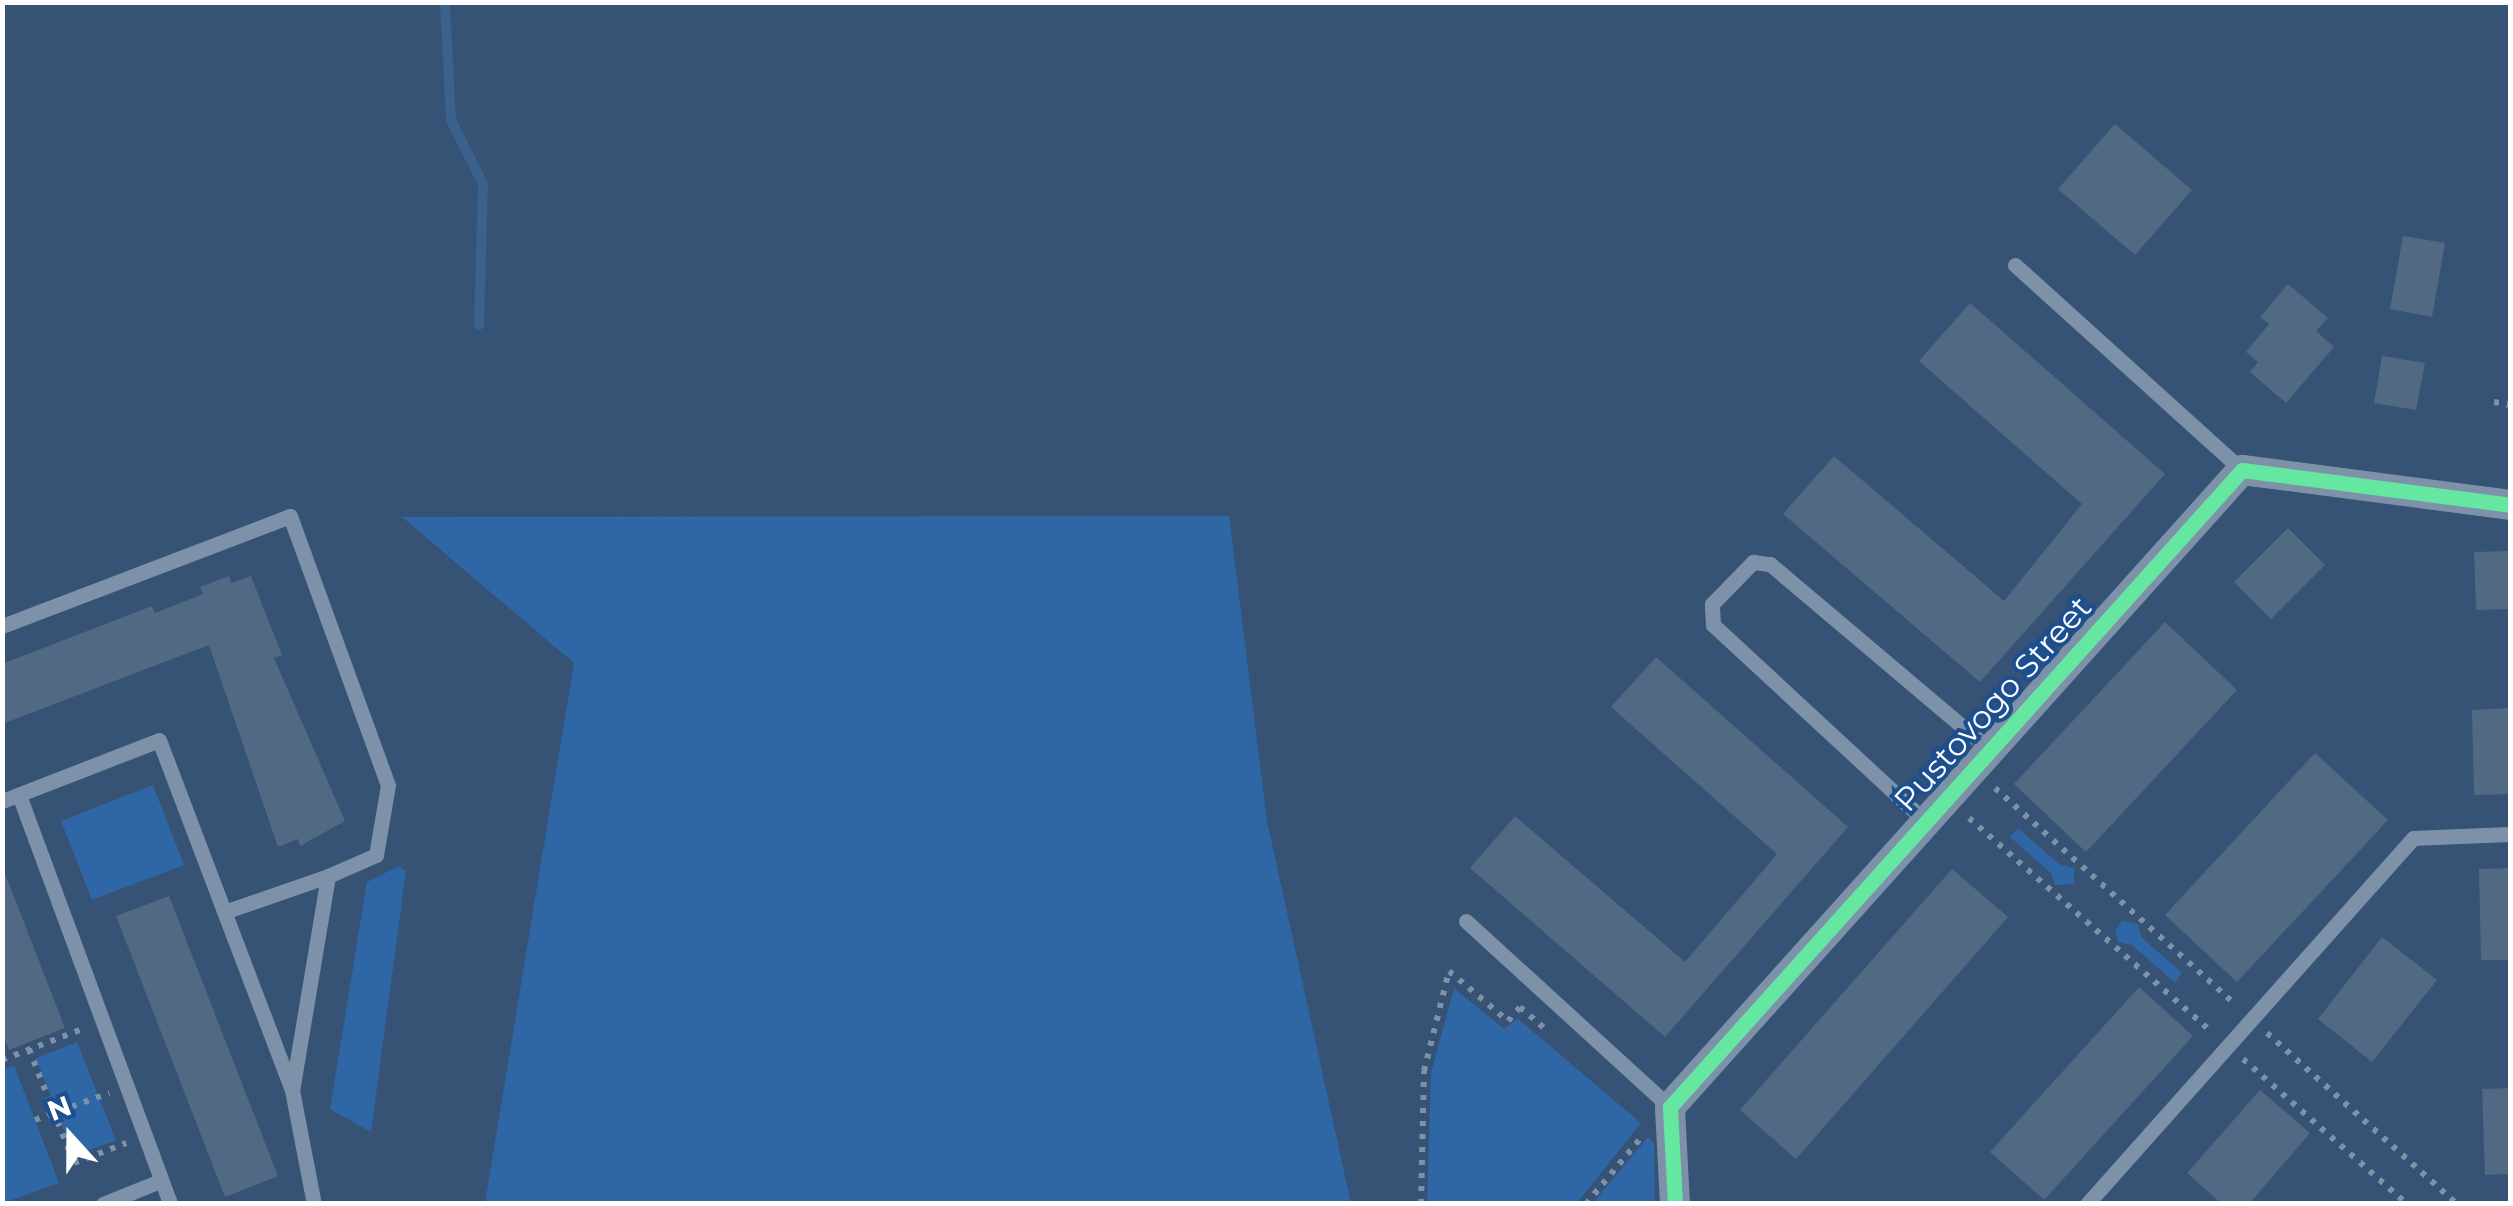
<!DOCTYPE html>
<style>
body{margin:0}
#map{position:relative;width:2513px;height:1206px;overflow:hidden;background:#365274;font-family:Montserrat,sans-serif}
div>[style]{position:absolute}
.green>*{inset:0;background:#2f66a5}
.stream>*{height:10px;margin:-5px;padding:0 5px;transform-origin:5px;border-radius:5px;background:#3b618d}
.building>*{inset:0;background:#526984}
.path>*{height:6px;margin-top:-3px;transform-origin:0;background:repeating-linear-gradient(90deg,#7d92a8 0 5px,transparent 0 13px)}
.lane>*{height:15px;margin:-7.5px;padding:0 7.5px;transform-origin:7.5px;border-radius:7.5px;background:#7d92a8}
.street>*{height:30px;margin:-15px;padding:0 15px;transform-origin:15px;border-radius:15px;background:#7d92a8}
.cycleway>*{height:15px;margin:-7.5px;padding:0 7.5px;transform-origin:7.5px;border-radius:7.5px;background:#66e7a1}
span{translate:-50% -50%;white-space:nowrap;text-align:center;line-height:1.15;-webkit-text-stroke:8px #1b4f8f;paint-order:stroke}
.street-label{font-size:32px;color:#fff}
.frame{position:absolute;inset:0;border:5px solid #fff;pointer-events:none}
.north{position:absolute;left:20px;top:1086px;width:100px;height:100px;-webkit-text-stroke:8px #1b4f8f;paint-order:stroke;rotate:339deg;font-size:28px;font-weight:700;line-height:40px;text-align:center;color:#fff}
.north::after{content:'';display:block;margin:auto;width:35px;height:45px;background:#fff;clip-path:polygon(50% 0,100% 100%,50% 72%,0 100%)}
</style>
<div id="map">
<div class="green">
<i style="clip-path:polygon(1229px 516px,1267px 821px,1351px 1203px,485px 1203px,574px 663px,402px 517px)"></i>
<i style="clip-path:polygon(153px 785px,184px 865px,92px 900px,61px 821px)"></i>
<i style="clip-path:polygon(2018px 828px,2059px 864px,2074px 868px,2074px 884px,2055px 885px,2051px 873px,2010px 837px)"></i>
<i style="clip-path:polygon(399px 866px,406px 871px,371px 1132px,330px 1109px,367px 882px)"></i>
<i style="clip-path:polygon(2122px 921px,2138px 924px,2141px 937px,2182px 973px,2175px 983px,2132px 945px,2118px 942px,2115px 930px)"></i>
<i style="clip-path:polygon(1454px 988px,1504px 1029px,1518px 1019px,1641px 1123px,1577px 1203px,1427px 1203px,1431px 1073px)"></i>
<i style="clip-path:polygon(77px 1042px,116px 1140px,74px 1156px,36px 1058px)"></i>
<i style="clip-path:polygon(14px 1065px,59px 1183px,3px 1203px,3px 1069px)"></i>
<i style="clip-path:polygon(1648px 1137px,1654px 1144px,1655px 1203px,1593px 1203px)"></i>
</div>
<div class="stream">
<i style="left:445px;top:2px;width:118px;rotate:87.1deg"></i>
<i style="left:451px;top:120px;width:72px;rotate:63.4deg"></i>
<i style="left:483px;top:184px;width:141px;rotate:91.6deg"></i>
</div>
<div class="building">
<i style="clip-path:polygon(2115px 124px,2192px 190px,2135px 255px,2058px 189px)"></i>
<i style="clip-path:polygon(2403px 236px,2445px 243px,2432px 317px,2390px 309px)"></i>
<i style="clip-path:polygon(2288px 284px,2328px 318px,2316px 331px,2334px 347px,2286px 403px,2250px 372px,2258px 362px,2246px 352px,2269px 324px,2260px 317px)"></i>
<i style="clip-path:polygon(1970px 303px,2165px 474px,1980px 682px,1783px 514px,1834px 456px,2004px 601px,2082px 504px,1919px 361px)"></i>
<i style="clip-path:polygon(2382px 356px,2425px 363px,2416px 410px,2374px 403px)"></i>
<i style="clip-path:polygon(2288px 528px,2325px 565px,2271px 619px,2234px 582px)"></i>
<i style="clip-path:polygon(2510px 551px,2510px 609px,2476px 610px,2474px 552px)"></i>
<i style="clip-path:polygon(229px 576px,231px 583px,251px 576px,282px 655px,274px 658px,345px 821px,300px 846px,298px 839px,278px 847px,209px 645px,2px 724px,2px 664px,152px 606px,155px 613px,203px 594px,200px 587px)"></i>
<i style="clip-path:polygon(2165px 622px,2237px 690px,2086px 852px,2014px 784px)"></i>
<i style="clip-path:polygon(1656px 657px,1848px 827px,1665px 1037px,1470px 868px,1515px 816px,1685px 962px,1777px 854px,1611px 707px)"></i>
<i style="clip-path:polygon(2510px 708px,2510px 794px,2474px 795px,2472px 710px)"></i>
<i style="clip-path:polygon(2315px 753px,2388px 820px,2237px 982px,2165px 915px)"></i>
<i style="clip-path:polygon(2510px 868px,2510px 960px,2481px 960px,2479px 869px)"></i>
<i style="clip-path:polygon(1952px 869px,2008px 917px,1796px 1159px,1740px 1110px)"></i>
<i style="clip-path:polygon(4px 871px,65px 1028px,9px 1050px,2px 1034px)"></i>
<i style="clip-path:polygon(169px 896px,278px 1176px,225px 1197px,116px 916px)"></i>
<i style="clip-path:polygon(2382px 937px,2437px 980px,2372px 1062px,2318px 1019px)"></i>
<i style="clip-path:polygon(2139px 987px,2193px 1036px,2044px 1200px,1990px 1152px)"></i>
<i style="clip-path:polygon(2510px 1088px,2510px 1174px,2485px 1175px,2482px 1089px)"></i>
<i style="clip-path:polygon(2260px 1090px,2310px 1133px,2249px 1204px,2222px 1204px,2187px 1173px)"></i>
</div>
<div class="path">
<i style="left:2494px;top:402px;width:16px;rotate:11deg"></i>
<i style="left:1995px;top:788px;width:323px;rotate:42deg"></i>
<i style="left:1969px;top:818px;width:322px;rotate:41.4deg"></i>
<i style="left:2267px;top:1033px;width:256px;rotate:42deg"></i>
<i style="left:29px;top:1049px;width:123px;rotate:68.5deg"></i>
<i style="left:74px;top:1163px;width:56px;rotate:-21deg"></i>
<i style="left:2243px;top:1059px;width:219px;rotate:41.5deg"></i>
<i style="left:2px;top:1060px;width:89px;rotate:-21.1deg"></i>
<i style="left:35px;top:1120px;width:79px;rotate:-20deg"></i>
<i style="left:1421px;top:1204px;width:133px;rotate:-88.7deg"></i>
<i style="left:1424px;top:1071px;width:103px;rotate:-76deg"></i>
<i style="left:1449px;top:971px;width:77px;rotate:40.3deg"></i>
<i style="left:1508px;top:1021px;width:18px;rotate:-49deg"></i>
<i style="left:1520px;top:1007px;width:37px;rotate:41deg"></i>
<i style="left:1586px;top:1204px;width:85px;rotate:-50.3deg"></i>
</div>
<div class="lane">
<i style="left:2015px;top:265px;width:306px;rotate:42.1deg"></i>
<i style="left:2px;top:626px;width:308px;rotate:-20.9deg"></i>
<i style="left:290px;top:516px;width:286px;rotate:70deg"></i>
<i style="left:388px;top:785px;width:71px;rotate:99.7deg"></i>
<i style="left:376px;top:855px;width:52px;rotate:156.4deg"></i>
<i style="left:328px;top:876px;width:217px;rotate:99.5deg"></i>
<i style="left:19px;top:795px;width:436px;rotate:69.7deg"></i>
<i style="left:2px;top:801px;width:168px;rotate:-21.2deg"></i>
<i style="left:159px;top:740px;width:374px;rotate:69.2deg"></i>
<i style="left:292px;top:1090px;width:116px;rotate:79.1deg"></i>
<i style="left:1925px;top:821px;width:289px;rotate:-137.2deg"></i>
<i style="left:1713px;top:625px;width:21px;rotate:-93deg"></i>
<i style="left:1712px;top:604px;width:59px;rotate:-45.7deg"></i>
<i style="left:1753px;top:562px;width:17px;rotate:7deg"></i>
<i style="left:1770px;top:564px;width:287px;rotate:40.2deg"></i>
<i style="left:227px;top:911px;width:107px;rotate:-19.1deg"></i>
<i style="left:1466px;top:921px;width:276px;rotate:42.4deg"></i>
<i style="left:103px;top:1204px;width:61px;rotate:-22deg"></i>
<i style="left:2087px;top:1204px;width:490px;rotate:-48.3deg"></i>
<i style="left:2413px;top:838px;width:97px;rotate:-2.4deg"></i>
</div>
<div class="street">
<i style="left:1675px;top:1204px;width:97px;rotate:-93deg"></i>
<i style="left:1670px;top:1107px;width:856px;rotate:-48.08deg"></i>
<i style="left:2242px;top:470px;width:270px;rotate:7.4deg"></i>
</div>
<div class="cycleway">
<i style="left:1675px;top:1204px;width:97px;rotate:-93deg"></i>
<i style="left:1670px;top:1107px;width:856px;rotate:-48.08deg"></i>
<i style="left:2242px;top:470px;width:270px;rotate:7.4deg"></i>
</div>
<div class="street-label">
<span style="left:1993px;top:704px;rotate:-48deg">Pustovogo Street</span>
</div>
<div class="frame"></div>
<div class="north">N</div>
</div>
